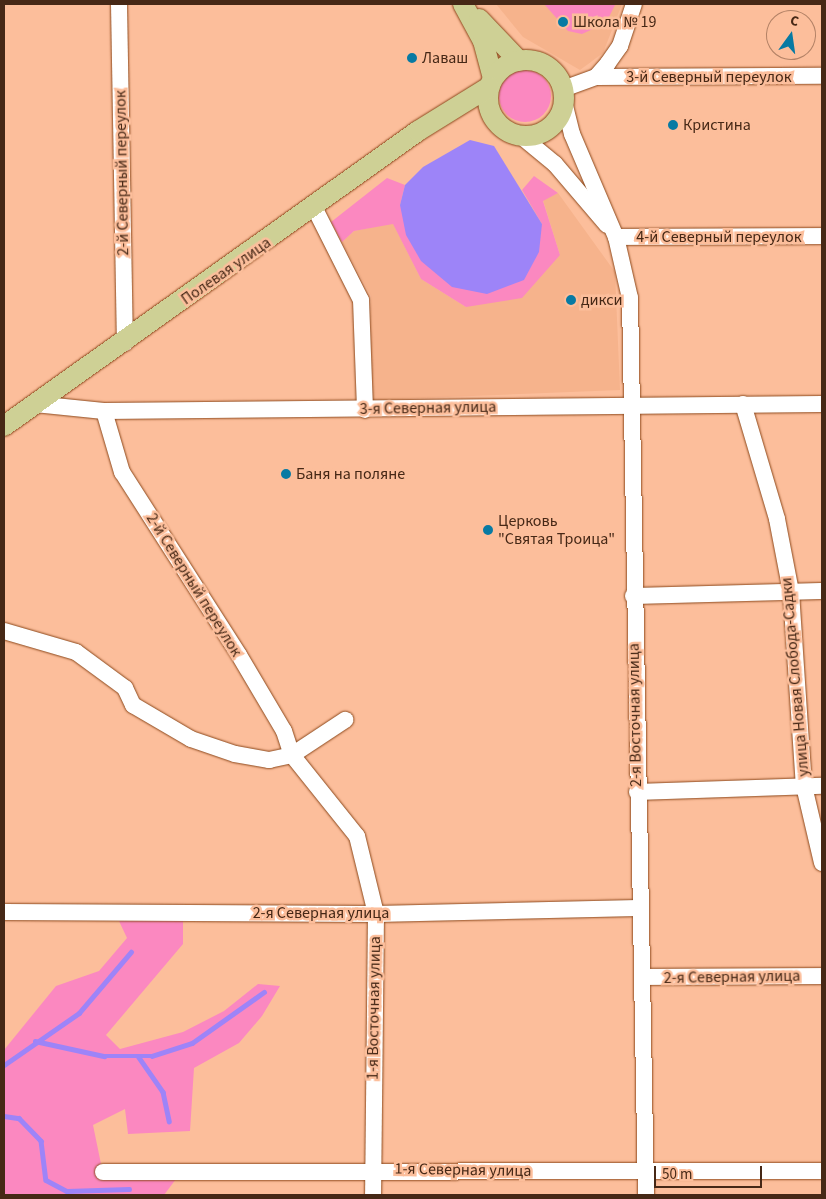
<!DOCTYPE html>
<meta charset="utf-8">
<style>
body{margin:0}
#map{position:relative;width:826px;height:1199px;overflow:hidden;background:#fcbe9b;font-family:"Source Sans 3",sans-serif}
div>[style]{position:absolute}
.built>*{inset:0;background:#f6b38c}
.green>*{inset:0;background:#fb88c0}
.round{border-radius:50%}
.water>*{inset:0;background:#9d84f8}
.stream>*{height:4.5px;margin:-2.25px;padding:0 2.25px;transform-origin:2.25px;border-radius:2.25px;background:#9d84f8}
.roads{filter:drop-shadow(0 0 1px #8d491c) drop-shadow(0 0 1px #8d491c)}
.minor>*{height:16px;margin:-8px;padding:0 8px;transform-origin:8px;border-radius:8px;background:#fff}
.major>*{height:20px;margin:-10px;padding:0 10px;transform-origin:10px;border-radius:10px;background:#ced095}
.major>.ring{margin:-10px;padding:0;box-sizing:content-box;background:none;border:20px solid #ced095;border-radius:50%}
.dots>*{width:14px;height:14px;translate:-50% -50%;box-sizing:border-box;border:2px solid #fcbe9b;border-radius:50%}
span{translate:-50% -50%;white-space:nowrap;text-align:center;line-height:1.15;-webkit-text-stroke:5px #fcbe9b;paint-order:stroke}
.poi-label{font-size:16px;color:#462816}
.left{translate:0 -50%;text-align:left}
.street-label{font-size:16px;color:#462816}
.frame{position:absolute;inset:0;border:5px solid #462816;pointer-events:none}
.north{position:absolute;left:766px;top:10px;width:50px;height:50px;box-sizing:border-box;background:#fcbe9b;border:1px solid #b38266;border-radius:50%;rotate:14deg;font-size:14px;font-weight:700;line-height:20px;text-align:center;color:#462816}
.north::after{content:'';display:block;margin:auto;width:18px;height:22px;background:#077aa3;clip-path:polygon(50% 0,100% 100%,50% 72%,0 100%)}
.scale{position:absolute;left:654px;top:1166px;width:108px;height:22px;box-sizing:border-box;border:2px solid #462816;border-top:0;padding-left:6px;font-size:15px;line-height:18px;white-space:nowrap;color:#462816;-webkit-text-stroke:4px #fcbe9b;paint-order:stroke}
</style>
<div id="map">
<div class="built">
<i style="clip-path:polygon(496px 4px,622px 4px,603px 53px,580px 70px,523px 37px)"></i>
<i style="clip-path:polygon(558px 193px,615px 272px,620px 390px,370px 400px,371px 296px,342px 242px,354px 231px,393px 223px,421px 279px,466px 307px,560px 255px,543px 200px)"></i>
</div>
<div class="green">
<i style="clip-path:polygon(544px 4px,615px 4px,615px 5px,606px 23px,582px 34px,568px 31px)"></i>
<i class="round" style="left:499px;top:70px;width:52px;height:52px"></i>
<i style="clip-path:polygon(534px 176px,558px 193px,543px 201px,560px 255px,522px 298px,466px 307px,421px 279px,393px 224px,354px 231px,342px 242px,331px 222px,387px 178px,405px 185px,400px 205px,542px 224px,522px 190px)"></i>
<i style="clip-path:polygon(183px 920px,183px 944px,106px 1035px,120px 1049px,183px 1032px,224px 1011px,258px 984px,280px 986px,262px 1016px,239px 1043px,194px 1068px,190px 1131px,128px 1134px,125px 1109px,93px 1125px,101px 1164px,98px 1176px,179px 1175px,164px 1195px,4px 1195px,4px 1050px,56px 986px,99px 971px,127px 938px,119px 921px)"></i>
</div>
<div class="water">
<i style="clip-path:polygon(470px 140px,494px 146px,542px 224px,539px 252px,524px 280px,487px 294px,452px 287px,421px 261px,406px 235px,400px 205px,405px 185px,423px 167px)"></i>
</div>
<div class="stream">
<i style="left:35px;top:1041px;width:71px;rotate:12.3deg"></i>
<i style="left:104px;top:1056px;width:48px"></i>
<i style="left:152px;top:1056px;width:42px;rotate:-18deg"></i>
<i style="left:192px;top:1043px;width:88px;rotate:-35.3deg"></i>
<i style="left:138px;top:1056px;width:44px;rotate:55.2deg"></i>
<i style="left:163px;top:1092px;width:30px;rotate:78deg"></i>
<i style="left:4px;top:1065px;width:91px;rotate:-34.7deg"></i>
<i style="left:79px;top:1013px;width:80px;rotate:-49.6deg"></i>
<i style="left:4px;top:1116px;width:15px;rotate:8deg"></i>
<i style="left:19px;top:1118px;width:32px;rotate:46deg"></i>
<i style="left:41px;top:1141px;width:39px;rotate:83deg"></i>
<i style="left:46px;top:1180px;width:24px;rotate:28deg"></i>
<i style="left:67px;top:1191px;width:62px;rotate:-1.8deg"></i>
</div>
<div class="roads">
<div class="minor">
<i style="left:119px;top:4px;width:339px;rotate:89deg"></i>
<i style="left:596px;top:77px;width:226px;rotate:-0.3deg"></i>
<i style="left:563px;top:89px;width:35px;rotate:-20deg"></i>
<i style="left:596px;top:77px;width:18px;rotate:-49deg"></i>
<i style="left:608px;top:63px;width:21px;rotate:-55deg"></i>
<i style="left:620px;top:46px;width:44px;rotate:-71.6deg"></i>
<i style="left:564px;top:102px;width:33px;rotate:76deg"></i>
<i style="left:572px;top:134px;width:112px;rotate:66.9deg"></i>
<i style="left:616px;top:237px;width:63px;rotate:77.1deg"></i>
<i style="left:630px;top:298px;width:897px;rotate:88.98deg"></i>
<i style="left:521px;top:136px;width:44px;rotate:39.5deg"></i>
<i style="left:555px;top:164px;width:80px;rotate:49.6deg"></i>
<i style="left:315px;top:209px;width:102px;rotate:63.2deg"></i>
<i style="left:361px;top:300px;width:110px;rotate:87.9deg"></i>
<i style="left:616px;top:237px;width:206px;rotate:-0.3deg"></i>
<i style="left:35px;top:404px;width:69px;rotate:5.8deg"></i>
<i style="left:104px;top:411px;width:718px;rotate:-0.56deg"></i>
<i style="left:743px;top:404px;width:120px;rotate:73.5deg"></i>
<i style="left:777px;top:519px;width:74px;rotate:79.1deg"></i>
<i style="left:791px;top:592px;width:194px;rotate:86.2deg"></i>
<i style="left:804px;top:786px;width:79px;rotate:76.8deg"></i>
<i style="left:104px;top:411px;width:64px;rotate:73.6deg"></i>
<i style="left:122px;top:472px;width:217px;rotate:57.4deg"></i>
<i style="left:239px;top:655px;width:88px;rotate:59.4deg"></i>
<i style="left:284px;top:731px;width:25px;rotate:72deg"></i>
<i style="left:292px;top:755px;width:104px;rotate:51.3deg"></i>
<i style="left:357px;top:836px;width:80px;rotate:76.3deg"></i>
<i style="left:376px;top:914px;width:281px;rotate:90.6deg"></i>
<i style="left:633px;top:596px;width:189px;rotate:-1.5deg"></i>
<i style="left:4px;top:631px;width:75px;rotate:16.3deg"></i>
<i style="left:76px;top:652px;width:61px;rotate:36.3deg"></i>
<i style="left:125px;top:688px;width:19px;rotate:65deg"></i>
<i style="left:133px;top:705px;width:67px;rotate:30.4deg"></i>
<i style="left:191px;top:739px;width:46px;rotate:18.8deg"></i>
<i style="left:235px;top:754px;width:35px;rotate:10deg"></i>
<i style="left:269px;top:760px;width:24px;rotate:-12deg"></i>
<i style="left:292px;top:755px;width:64px;rotate:-33.4deg"></i>
<i style="left:637px;top:792px;width:185px;rotate:-1.9deg"></i>
<i style="left:4px;top:912px;width:372px;rotate:0.3deg"></i>
<i style="left:376px;top:914px;width:262px;rotate:-1.3deg"></i>
<i style="left:642px;top:977px;width:180px;rotate:-0.3deg"></i>
<i style="left:103px;top:1172px;width:719px;rotate:-0.08deg"></i>
</div>
<div class="major">
<i style="left:463px;top:4px;width:42px;rotate:61.6deg"></i>
<i style="left:483px;top:41px;width:38px;rotate:75deg"></i>
<i style="left:479px;top:19px;width:58px;rotate:46.4deg"></i>
<i class="ring" style="left:488px;top:60px;width:56px;height:56px"></i>
<i style="left:4px;top:426px;width:508px;rotate:-35.47deg"></i>
<i style="left:418px;top:131px;width:84px;rotate:-31.8deg"></i>
</div>
</div>
<div class="dots">
<i style="left:563px;top:22px;background:#077aa3"></i>
<i style="left:412px;top:58px;background:#077aa3"></i>
<i style="left:673px;top:125px;background:#077aa3"></i>
<i style="left:571px;top:300px;background:#077aa3"></i>
<i style="left:286px;top:474px;background:#077aa3"></i>
<i style="left:488px;top:530px;background:#077aa3"></i>
</div>
<div class="poi-label">
<span class="left" style="left:573px;top:22px">Школа № 19</span>
<span class="left" style="left:422px;top:58px">Лаваш</span>
<span class="left" style="left:683px;top:125px">Кристина</span>
<span class="left" style="left:581px;top:300px">дикси</span>
<span class="left" style="left:296px;top:474px">Баня на поляне</span>
<span class="left" style="left:498px;top:530px">Церковь<br>"Святая Троица"</span>
</div>
<div class="street-label">
<span style="left:709px;top:77px">3-й Северный переулок</span>
<span style="left:122px;top:173px;rotate:-91deg">2-й Северный переулок</span>
<span style="left:719px;top:237px">4-й Северный переулок</span>
<span style="left:226px;top:271px;rotate:-35deg">Полевая улица</span>
<span style="left:428px;top:408px;rotate:-1deg">3-я Северная улица</span>
<span style="left:194px;top:585px;rotate:58deg">2-й Северный переулок</span>
<span style="left:795px;top:677px;rotate:-95deg">улица Новая Слобода-Садки</span>
<span style="left:635px;top:715px;rotate:-91deg">2-я Восточная улица</span>
<span style="left:321px;top:913px">2-я Северная улица</span>
<span style="left:732px;top:977px;rotate:-1deg">2-я Северная улица</span>
<span style="left:374px;top:1008px;rotate:-89deg">1-я Восточная улица</span>
<span style="left:463px;top:1170px;rotate:1deg">1-я Северная улица</span>
</div>
<div class="frame"></div>
<div class="north">С</div>
<div class="scale">50 m</div>
</div>
